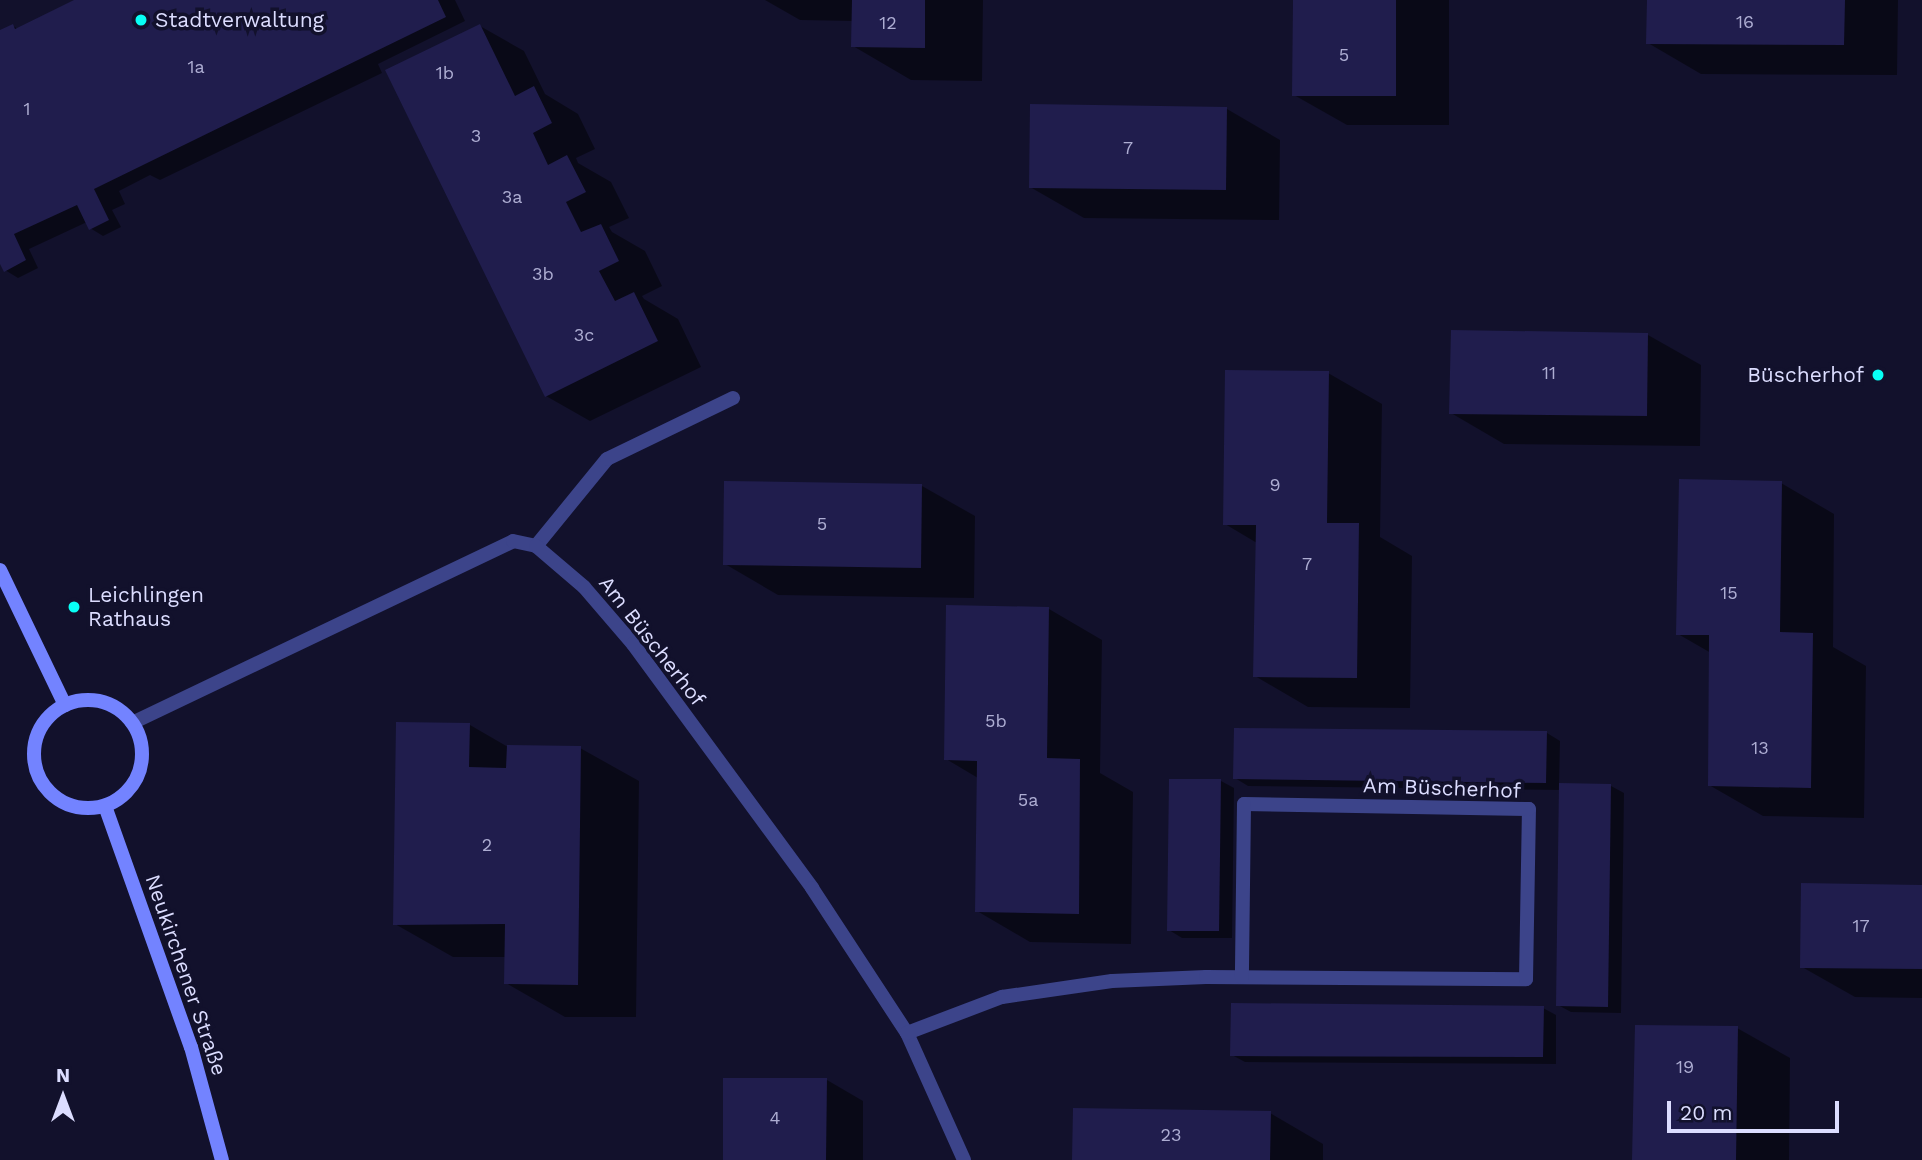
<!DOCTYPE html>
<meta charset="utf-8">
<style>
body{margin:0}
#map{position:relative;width:1922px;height:1160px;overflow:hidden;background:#12112c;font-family:"Work Sans",sans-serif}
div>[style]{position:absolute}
.shadow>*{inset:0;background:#0007}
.building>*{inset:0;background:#201d4d}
.lane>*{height:14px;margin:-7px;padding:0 7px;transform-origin:7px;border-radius:7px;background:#3c448a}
.street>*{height:14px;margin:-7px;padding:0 7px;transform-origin:7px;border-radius:7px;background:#3c448a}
.secondary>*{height:14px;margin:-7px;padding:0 7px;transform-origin:7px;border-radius:7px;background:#7383ff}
.secondary>.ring{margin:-7px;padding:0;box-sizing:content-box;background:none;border:14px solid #7383ff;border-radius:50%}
.dots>*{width:19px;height:19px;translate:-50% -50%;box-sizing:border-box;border:4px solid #12112c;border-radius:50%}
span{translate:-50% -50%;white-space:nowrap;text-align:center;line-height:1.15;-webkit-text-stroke:7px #12112c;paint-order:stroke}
.number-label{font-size:18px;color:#adadd2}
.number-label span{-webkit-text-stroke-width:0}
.poi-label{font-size:21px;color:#dcddff}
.left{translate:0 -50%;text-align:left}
.right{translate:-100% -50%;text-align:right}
.street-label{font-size:21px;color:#dcddff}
.north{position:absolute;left:28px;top:1062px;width:70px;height:70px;-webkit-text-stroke:5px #12112c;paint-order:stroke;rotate:0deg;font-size:19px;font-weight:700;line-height:28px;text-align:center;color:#dcddff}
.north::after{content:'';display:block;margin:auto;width:24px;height:32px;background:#dcddff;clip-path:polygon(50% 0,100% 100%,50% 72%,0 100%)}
.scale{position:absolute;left:1667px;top:1101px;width:172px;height:32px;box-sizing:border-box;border:4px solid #dcddff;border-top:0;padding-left:9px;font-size:21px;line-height:24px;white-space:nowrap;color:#dcddff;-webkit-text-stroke:5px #12112c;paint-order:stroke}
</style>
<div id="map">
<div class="shadow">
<i style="clip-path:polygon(78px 0,455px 0,465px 21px,378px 64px,382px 73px,160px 180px,150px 175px,119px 191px,125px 204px,112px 210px,121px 227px,103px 236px,90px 228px,87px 222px,29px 249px,38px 268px,18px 278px,5px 270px,0 260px,0 32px,13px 26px,18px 29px)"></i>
<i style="clip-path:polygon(765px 0,983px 0,982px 81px,911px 80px,853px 46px,853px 21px,800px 20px)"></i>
<i style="clip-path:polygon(1294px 0,1449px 0,1449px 125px,1347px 125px,1294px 95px)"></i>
<i style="clip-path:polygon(1649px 0,1898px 0,1897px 75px,1701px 74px,1648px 43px)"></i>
<i style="clip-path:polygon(480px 26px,524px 51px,545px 94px,578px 114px,595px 149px,576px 158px,578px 163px,611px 182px,629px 218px,609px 227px,612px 232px,645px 251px,662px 286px,642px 296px,644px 299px,678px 319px,701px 367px,590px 421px,546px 396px)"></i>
<i style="clip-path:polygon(1227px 109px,1280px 140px,1279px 220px,1084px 218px,1030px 187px)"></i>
<i style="clip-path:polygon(1648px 335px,1701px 365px,1700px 446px,1504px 444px,1451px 413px)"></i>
<i style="clip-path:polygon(1328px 373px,1382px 404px,1380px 537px,1412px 556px,1410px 708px,1308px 707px,1255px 676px,1257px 543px,1225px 524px)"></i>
<i style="clip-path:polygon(1781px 483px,1834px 514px,1833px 647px,1866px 666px,1864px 818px,1763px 816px,1709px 785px,1711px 653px,1678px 634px)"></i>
<i style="clip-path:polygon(922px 486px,975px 516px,974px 598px,778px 595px,725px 564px)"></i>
<i style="clip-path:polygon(1049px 609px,1102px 640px,1100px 773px,1133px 792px,1131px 944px,1030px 942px,977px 911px,978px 778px,946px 759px)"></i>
<i style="clip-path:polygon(470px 725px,508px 747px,580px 748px,639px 781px,636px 1017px,565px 1017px,506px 983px,506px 957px,453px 957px,395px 924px)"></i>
<i style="clip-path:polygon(1236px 729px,1547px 733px,1560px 741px,1559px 785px,1611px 786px,1624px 793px,1621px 1013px,1571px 1012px,1558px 1005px,1561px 790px,1248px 786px,1235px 778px)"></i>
<i style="clip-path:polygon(1221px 781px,1234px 788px,1232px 938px,1182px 938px,1169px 930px)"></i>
<i style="clip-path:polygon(1922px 886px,1922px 998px,1855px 997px,1802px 967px)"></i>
<i style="clip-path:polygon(1543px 1008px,1556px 1015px,1556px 1064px,1245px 1062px,1232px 1055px)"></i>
<i style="clip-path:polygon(1737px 1028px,1790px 1058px,1789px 1160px,1634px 1160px)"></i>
<i style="clip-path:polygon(827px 1080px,863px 1101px,863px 1160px,724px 1160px)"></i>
<i style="clip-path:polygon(1270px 1113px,1323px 1144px,1323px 1160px,1074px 1160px)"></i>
</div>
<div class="building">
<i style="clip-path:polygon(74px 0,438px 0,446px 17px,94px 189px,109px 220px,89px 230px,77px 205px,14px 234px,26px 260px,4px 272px,0 264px,0 30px,13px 24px,15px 29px)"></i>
<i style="clip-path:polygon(852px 0,925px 0,925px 48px,851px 47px)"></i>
<i style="clip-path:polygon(1293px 0,1396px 0,1396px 96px,1292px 96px)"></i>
<i style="clip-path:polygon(1647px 0,1845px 0,1844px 45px,1646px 44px)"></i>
<i style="clip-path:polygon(480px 24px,515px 96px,534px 86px,552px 123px,533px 133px,548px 165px,567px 155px,586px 192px,566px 202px,581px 232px,601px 224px,619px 261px,599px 271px,615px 301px,634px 292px,658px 341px,545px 397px,385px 70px)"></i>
<i style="clip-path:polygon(1030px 104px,1227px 107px,1226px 190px,1029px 188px)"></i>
<i style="clip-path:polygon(1451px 330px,1648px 333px,1647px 416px,1449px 414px)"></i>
<i style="clip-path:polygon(1225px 370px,1329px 371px,1327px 523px,1359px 523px,1357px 678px,1253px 677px,1256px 525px,1223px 525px)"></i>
<i style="clip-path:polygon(1679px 479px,1782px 481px,1780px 632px,1813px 633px,1811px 788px,1708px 786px,1709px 635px,1676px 635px)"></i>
<i style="clip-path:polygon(724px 481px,922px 484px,921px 568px,723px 565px)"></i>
<i style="clip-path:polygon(946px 605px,1049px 607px,1047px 758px,1080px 759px,1079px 914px,975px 912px,977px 761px,944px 760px)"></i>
<i style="clip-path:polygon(396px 722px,470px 723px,469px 767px,506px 768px,507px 745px,581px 746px,578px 985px,504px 984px,505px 924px,393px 925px)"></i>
<i style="clip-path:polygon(1234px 728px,1547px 731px,1546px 783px,1233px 779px)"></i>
<i style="clip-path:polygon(1169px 779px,1221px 779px,1219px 931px,1167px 931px)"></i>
<i style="clip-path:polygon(1559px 783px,1611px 784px,1608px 1007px,1556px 1006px)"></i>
<i style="clip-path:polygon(1801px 883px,1922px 885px,1922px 969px,1800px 968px)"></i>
<i style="clip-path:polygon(1231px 1003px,1544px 1006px,1543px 1057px,1230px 1056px)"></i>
<i style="clip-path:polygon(1635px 1025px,1738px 1026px,1736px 1160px,1632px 1160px)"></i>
<i style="clip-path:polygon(723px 1078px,827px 1078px,826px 1160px,723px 1160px)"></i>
<i style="clip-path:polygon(1073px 1108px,1271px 1111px,1270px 1160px,1072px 1160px)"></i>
</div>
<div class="lane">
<i style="left:536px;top:546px;width:112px;rotate:-50.8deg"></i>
<i style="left:607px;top:459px;width:140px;rotate:-25.8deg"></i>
</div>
<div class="street">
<i style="left:132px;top:723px;width:422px;rotate:-25.5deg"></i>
<i style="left:513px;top:541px;width:24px;rotate:12deg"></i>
<i style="left:536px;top:546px;width:63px;rotate:40.5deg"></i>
<i style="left:584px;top:587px;width:75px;rotate:49.3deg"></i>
<i style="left:633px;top:644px;width:303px;rotate:53.7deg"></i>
<i style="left:812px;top:888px;width:173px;rotate:56.8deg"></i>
<i style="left:907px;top:1033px;width:139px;rotate:65.8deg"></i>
<i style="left:907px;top:1033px;width:102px;rotate:-20.8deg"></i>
<i style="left:1002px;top:997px;width:111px;rotate:-8.3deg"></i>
<i style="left:1112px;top:981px;width:94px;rotate:-2.4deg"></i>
<i style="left:1206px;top:977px;width:320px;rotate:0.4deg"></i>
<i style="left:1526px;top:979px;width:170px;rotate:-89deg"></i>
<i style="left:1529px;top:809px;width:285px;rotate:-179deg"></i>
<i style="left:1244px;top:804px;width:173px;rotate:90.7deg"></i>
</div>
<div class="secondary">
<i style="left:0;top:570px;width:150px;rotate:64.3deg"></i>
<i class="ring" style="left:34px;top:700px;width:94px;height:94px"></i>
<i style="left:105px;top:806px;width:256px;rotate:70.4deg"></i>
<i style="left:191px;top:1047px;width:117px;rotate:74.7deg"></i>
</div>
<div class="dots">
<i style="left:141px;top:20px;background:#08fff5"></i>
<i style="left:1878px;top:375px;background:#08fff5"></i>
<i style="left:74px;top:607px;background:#08fff5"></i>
</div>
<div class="number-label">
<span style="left:1745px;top:22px">16</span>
<span style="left:888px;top:23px">12</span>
<span style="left:1344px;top:55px">5</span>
<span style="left:196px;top:67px">1a</span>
<span style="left:445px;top:73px">1b</span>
<span style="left:27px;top:109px">1</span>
<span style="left:476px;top:136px">3</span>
<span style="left:1128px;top:148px">7</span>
<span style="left:512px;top:197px">3a</span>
<span style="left:543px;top:274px">3b</span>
<span style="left:584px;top:335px">3c</span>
<span style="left:1549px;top:373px">11</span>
<span style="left:1275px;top:485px">9</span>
<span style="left:822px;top:524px">5</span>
<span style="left:1307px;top:564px">7</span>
<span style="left:1729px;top:593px">15</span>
<span style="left:996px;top:721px">5b</span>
<span style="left:1760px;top:748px">13</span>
<span style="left:1028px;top:800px">5a</span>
<span style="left:487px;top:845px">2</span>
<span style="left:1861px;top:926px">17</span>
<span style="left:1685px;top:1067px">19</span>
<span style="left:775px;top:1118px">4</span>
<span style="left:1171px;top:1135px">23</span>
</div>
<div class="poi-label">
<span class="left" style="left:155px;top:20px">Stadtverwaltung</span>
<span class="right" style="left:1864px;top:375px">Büscherhof</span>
<span class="left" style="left:88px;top:607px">Leichlingen<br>Rathaus</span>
</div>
<div class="street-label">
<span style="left:652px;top:641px;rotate:52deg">Am Büscherhof</span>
<span style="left:1442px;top:788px;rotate:2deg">Am Büscherhof</span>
<span style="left:186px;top:975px;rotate:71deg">Neukirchener Straße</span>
</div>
<div class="north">N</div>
<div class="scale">20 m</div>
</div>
